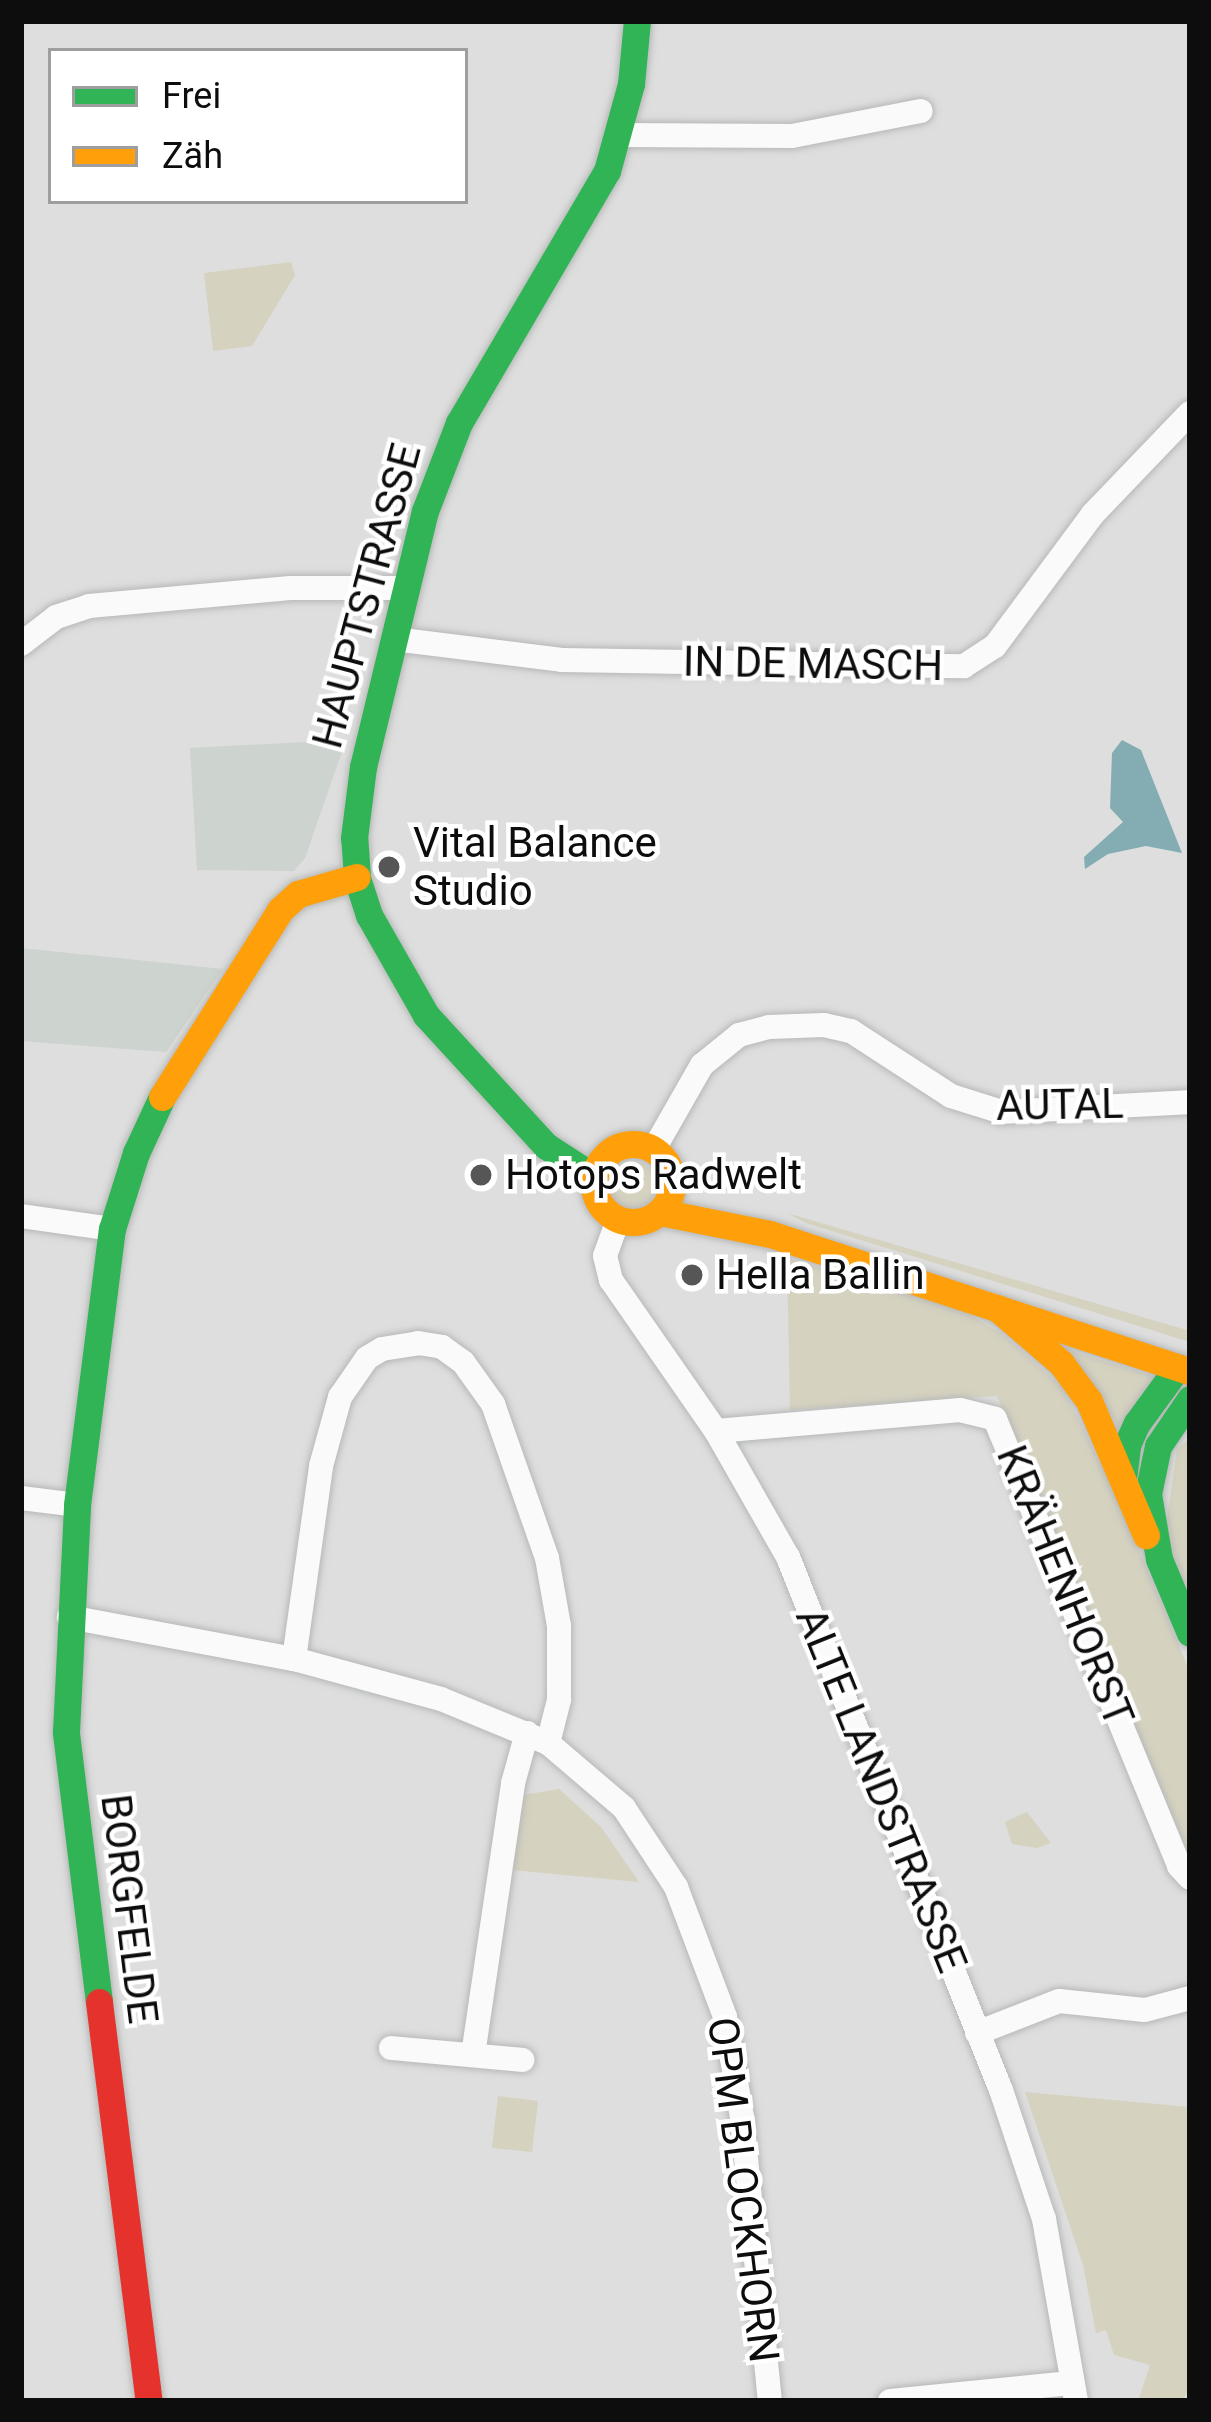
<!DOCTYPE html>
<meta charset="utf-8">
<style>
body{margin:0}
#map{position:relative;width:1211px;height:2422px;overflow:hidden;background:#dddedd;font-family:Roboto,sans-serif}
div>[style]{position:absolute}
.built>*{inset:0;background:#cdd3ce}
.green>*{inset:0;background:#d6d2c0}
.round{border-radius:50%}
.water>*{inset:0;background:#83adb3}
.roads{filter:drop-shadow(0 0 3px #b7b9b8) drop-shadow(0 0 3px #b7b9b8)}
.street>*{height:24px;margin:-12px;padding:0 12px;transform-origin:12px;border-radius:12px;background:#fafafa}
.fast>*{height:27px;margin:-13.5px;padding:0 13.5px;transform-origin:13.5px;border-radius:13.5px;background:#30b455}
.slow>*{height:27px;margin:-13.5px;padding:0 13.5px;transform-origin:13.5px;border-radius:13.5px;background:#ff9f0a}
.slow>.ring{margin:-13.5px;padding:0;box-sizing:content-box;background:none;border:27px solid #ff9f0a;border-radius:50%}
.jam>*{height:27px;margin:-13.5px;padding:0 13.5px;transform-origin:13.5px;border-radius:13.5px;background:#e5322d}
.dots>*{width:33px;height:33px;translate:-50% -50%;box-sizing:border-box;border:6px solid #fff;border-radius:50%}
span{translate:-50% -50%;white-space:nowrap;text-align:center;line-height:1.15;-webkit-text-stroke:9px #fff;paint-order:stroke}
.street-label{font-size:42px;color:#0c0d0c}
.poi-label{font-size:42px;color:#0c0d0c}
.left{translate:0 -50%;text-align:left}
.frame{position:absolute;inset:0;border:24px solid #0c0d0c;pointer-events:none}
.legend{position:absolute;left:48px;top:48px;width:420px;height:156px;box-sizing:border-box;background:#fff;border:3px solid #9e9e9e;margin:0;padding:15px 21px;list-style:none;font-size:36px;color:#0c0d0c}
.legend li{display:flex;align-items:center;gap:24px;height:60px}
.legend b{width:60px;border:3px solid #9e9e9e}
</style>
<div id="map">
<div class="built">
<i style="clip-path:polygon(346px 740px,305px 858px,294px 871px,197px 870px,190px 748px)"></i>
<i style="clip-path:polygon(21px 948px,223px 969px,166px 1052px,21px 1041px)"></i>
</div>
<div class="green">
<i style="clip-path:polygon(291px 262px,295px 275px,252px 346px,213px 351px,204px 273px)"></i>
<i class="round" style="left:608px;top:1161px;width:48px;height:48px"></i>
<i style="clip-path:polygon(787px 1213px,1190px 1331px,1190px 1342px,806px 1223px)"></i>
<i style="clip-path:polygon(787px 1258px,961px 1310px,1001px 1333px,1062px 1387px,1113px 1488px,1190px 1672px,1190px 1857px,997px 1396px,790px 1410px)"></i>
<i style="clip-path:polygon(1071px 1351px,1159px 1378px,1123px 1434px)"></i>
<i style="clip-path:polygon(1190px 1438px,1190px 1596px,1165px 1533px,1177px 1449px)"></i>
<i style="clip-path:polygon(559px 1789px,601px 1827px,639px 1882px,512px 1870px,523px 1795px)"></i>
<i style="clip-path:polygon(1027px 1812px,1051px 1843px,1037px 1848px,1012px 1844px,1005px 1822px)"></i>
<i style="clip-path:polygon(1025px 2092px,1190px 2107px,1190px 2385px,1183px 2401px,1138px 2401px,1150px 2365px,1114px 2355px,1106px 2330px,1096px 2333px,1083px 2265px)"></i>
<i style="clip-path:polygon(498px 2096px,538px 2101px,532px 2152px,492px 2148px)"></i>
</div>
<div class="water">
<i style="clip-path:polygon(1122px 740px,1141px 750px,1182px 853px,1146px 846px,1108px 854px,1085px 869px,1084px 857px,1123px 822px,1110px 808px,1112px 753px)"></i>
</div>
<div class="roads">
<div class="street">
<i style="left:620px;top:135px;width:172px;rotate:0.3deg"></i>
<i style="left:792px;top:136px;width:131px;rotate:-11deg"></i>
<i style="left:394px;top:639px;width:169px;rotate:7.1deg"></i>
<i style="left:562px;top:660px;width:402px;rotate:0.9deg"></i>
<i style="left:964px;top:666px;width:37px;rotate:-33deg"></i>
<i style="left:995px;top:646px;width:164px;rotate:-53.4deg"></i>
<i style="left:1093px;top:514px;width:140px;rotate:-46.2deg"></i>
<i style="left:21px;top:644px;width:44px;rotate:-37.6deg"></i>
<i style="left:56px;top:617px;width:35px;rotate:-18deg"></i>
<i style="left:89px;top:606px;width:202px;rotate:-5.1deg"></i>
<i style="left:290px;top:588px;width:115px"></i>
<i style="left:654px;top:1149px;width:97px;rotate:-60.3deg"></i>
<i style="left:702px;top:1065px;width:48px;rotate:-39deg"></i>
<i style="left:739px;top:1035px;width:31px;rotate:-15deg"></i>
<i style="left:769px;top:1027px;width:55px;rotate:-2.1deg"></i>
<i style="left:824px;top:1025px;width:28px;rotate:13deg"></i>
<i style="left:851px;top:1031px;width:119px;rotate:33deg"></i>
<i style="left:951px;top:1096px;width:53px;rotate:17.4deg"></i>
<i style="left:1002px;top:1112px;width:188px;rotate:-3deg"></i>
<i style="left:21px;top:1216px;width:92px;rotate:8.1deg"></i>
<i style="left:618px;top:1220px;width:38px;rotate:110deg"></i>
<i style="left:605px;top:1256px;width:25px;rotate:76deg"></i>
<i style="left:611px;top:1280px;width:184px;rotate:55.2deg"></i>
<i style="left:716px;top:1431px;width:145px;rotate:60.3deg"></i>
<i style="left:788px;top:1557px;width:574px;rotate:68.22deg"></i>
<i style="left:1001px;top:2090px;width:136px;rotate:71.6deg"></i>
<i style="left:1044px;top:2219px;width:185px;rotate:80deg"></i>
<i style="left:716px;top:1431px;width:245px;rotate:-4.9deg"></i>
<i style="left:960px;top:1410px;width:36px;rotate:14deg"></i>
<i style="left:995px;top:1419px;width:483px;rotate:67.6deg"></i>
<i style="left:1179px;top:1866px;width:16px;rotate:47deg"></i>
<i style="left:21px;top:1498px;width:56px;rotate:7.1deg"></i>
<i style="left:69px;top:1617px;width:229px;rotate:10.6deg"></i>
<i style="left:294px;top:1659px;width:152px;rotate:15.2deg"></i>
<i style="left:441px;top:1699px;width:116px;rotate:22.4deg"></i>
<i style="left:548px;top:1743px;width:100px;rotate:40.5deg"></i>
<i style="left:624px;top:1808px;width:95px;rotate:56.6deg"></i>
<i style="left:676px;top:1887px;width:139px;rotate:69.3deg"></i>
<i style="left:725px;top:2017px;width:101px;rotate:80.4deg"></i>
<i style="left:742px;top:2117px;width:285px;rotate:84.4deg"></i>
<i style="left:294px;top:1659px;width:195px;rotate:-82deg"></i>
<i style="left:321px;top:1466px;width:72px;rotate:-74.6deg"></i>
<i style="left:340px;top:1397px;width:47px;rotate:-55.3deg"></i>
<i style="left:367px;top:1358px;width:17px;rotate:-31deg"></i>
<i style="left:382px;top:1349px;width:36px;rotate:-9deg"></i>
<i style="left:418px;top:1343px;width:24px;rotate:9deg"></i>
<i style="left:442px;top:1347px;width:26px;rotate:36deg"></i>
<i style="left:463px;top:1362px;width:52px;rotate:54.5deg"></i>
<i style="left:493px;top:1404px;width:163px;rotate:70.7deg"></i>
<i style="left:547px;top:1558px;width:69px;rotate:80deg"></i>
<i style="left:559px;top:1626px;width:74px;rotate:90deg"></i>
<i style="left:559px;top:1700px;width:44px;rotate:104.3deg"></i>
<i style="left:977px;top:2033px;width:88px;rotate:-21.3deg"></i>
<i style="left:1059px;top:2001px;width:86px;rotate:6deg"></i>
<i style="left:1145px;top:2010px;width:47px;rotate:-14.9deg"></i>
<i style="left:391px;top:2048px;width:132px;rotate:5.2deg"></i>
<i style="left:473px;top:2055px;width:275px;rotate:-81.6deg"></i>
<i style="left:513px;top:1783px;width:52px;rotate:-74.4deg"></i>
<i style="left:890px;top:2401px;width:182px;rotate:-5.7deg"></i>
</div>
<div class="fast">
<i style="left:594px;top:1177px;width:57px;rotate:-147.1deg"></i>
<i style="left:546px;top:1146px;width:178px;rotate:-132.5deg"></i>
<i style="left:426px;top:1015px;width:115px;rotate:-119.7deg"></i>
<i style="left:369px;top:915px;width:40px;rotate:-108deg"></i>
<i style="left:357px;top:877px;width:39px;rotate:-94deg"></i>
<i style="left:354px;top:838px;width:72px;rotate:-82.8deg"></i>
<i style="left:363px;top:767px;width:263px;rotate:-76.4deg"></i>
<i style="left:425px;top:511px;width:94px;rotate:-68.9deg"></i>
<i style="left:459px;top:423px;width:292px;rotate:-59.6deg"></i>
<i style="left:607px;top:171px;width:90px;rotate:-74.6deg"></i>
<i style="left:631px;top:84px;width:63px;rotate:-84.6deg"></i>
<i style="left:1190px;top:1399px;width:57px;rotate:124.2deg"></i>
<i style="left:1158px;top:1446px;width:49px;rotate:101.8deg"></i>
<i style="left:1148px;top:1494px;width:66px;rotate:80.4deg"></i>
<i style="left:1159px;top:1559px;width:80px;rotate:67.3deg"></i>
<i style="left:1123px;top:1479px;width:34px;rotate:-83deg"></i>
<i style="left:1127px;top:1445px;width:24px;rotate:-66deg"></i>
<i style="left:1137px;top:1423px;width:69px;rotate:-53.8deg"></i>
<i style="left:99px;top:2002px;width:272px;rotate:-97deg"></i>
<i style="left:66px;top:1732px;width:227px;rotate:-87.2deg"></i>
<i style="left:77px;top:1505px;width:278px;rotate:-82.8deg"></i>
<i style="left:112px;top:1229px;width:80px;rotate:-72.5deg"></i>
<i style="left:136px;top:1153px;width:62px;rotate:-65.1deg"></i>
</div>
<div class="slow">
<i style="left:162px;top:1097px;width:221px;rotate:-57.7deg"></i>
<i style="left:280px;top:910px;width:24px;rotate:-42deg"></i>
<i style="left:298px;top:894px;width:61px;rotate:-16.1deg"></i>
<i class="ring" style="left:594px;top:1144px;width:51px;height:51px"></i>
<i style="left:660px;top:1212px;width:112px;rotate:11.3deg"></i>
<i style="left:770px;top:1234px;width:442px;rotate:18.1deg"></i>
<i style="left:997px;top:1308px;width:84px;rotate:40.7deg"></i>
<i style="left:1061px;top:1363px;width:47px;rotate:53.6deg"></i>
<i style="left:1089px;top:1401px;width:146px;rotate:67deg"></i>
</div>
<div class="jam">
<i style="left:99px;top:2002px;width:402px;rotate:82.9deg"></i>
</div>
</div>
<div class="dots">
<i style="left:389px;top:867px;background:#555655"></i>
<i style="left:481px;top:1175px;background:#555655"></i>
<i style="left:692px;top:1275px;background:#555655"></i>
</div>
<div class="street-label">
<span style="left:367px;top:596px;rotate:-75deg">HAUPTSTRASSE</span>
<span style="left:813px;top:664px;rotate:1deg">IN DE MASCH</span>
<span style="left:1060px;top:1105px;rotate:-1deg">AUTAL</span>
<span style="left:1065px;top:1586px;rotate:68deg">KRÄHENHORST</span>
<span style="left:881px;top:1790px;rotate:68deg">ALTE LANDSTRASSE</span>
<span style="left:129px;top:1909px;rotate:83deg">BORGFELDE</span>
<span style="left:743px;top:2190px;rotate:83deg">OPM BLOCKHORN</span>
</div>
<div class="poi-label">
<span class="left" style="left:413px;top:867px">Vital Balance<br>Studio</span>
<span class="left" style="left:505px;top:1175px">Hotops Radwelt</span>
<span class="left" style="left:716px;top:1275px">Hella Ballin</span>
</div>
<div class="frame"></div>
<ul class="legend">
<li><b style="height:15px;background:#30b455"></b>Frei</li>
<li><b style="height:15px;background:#ff9f0a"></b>Zäh</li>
</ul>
</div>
